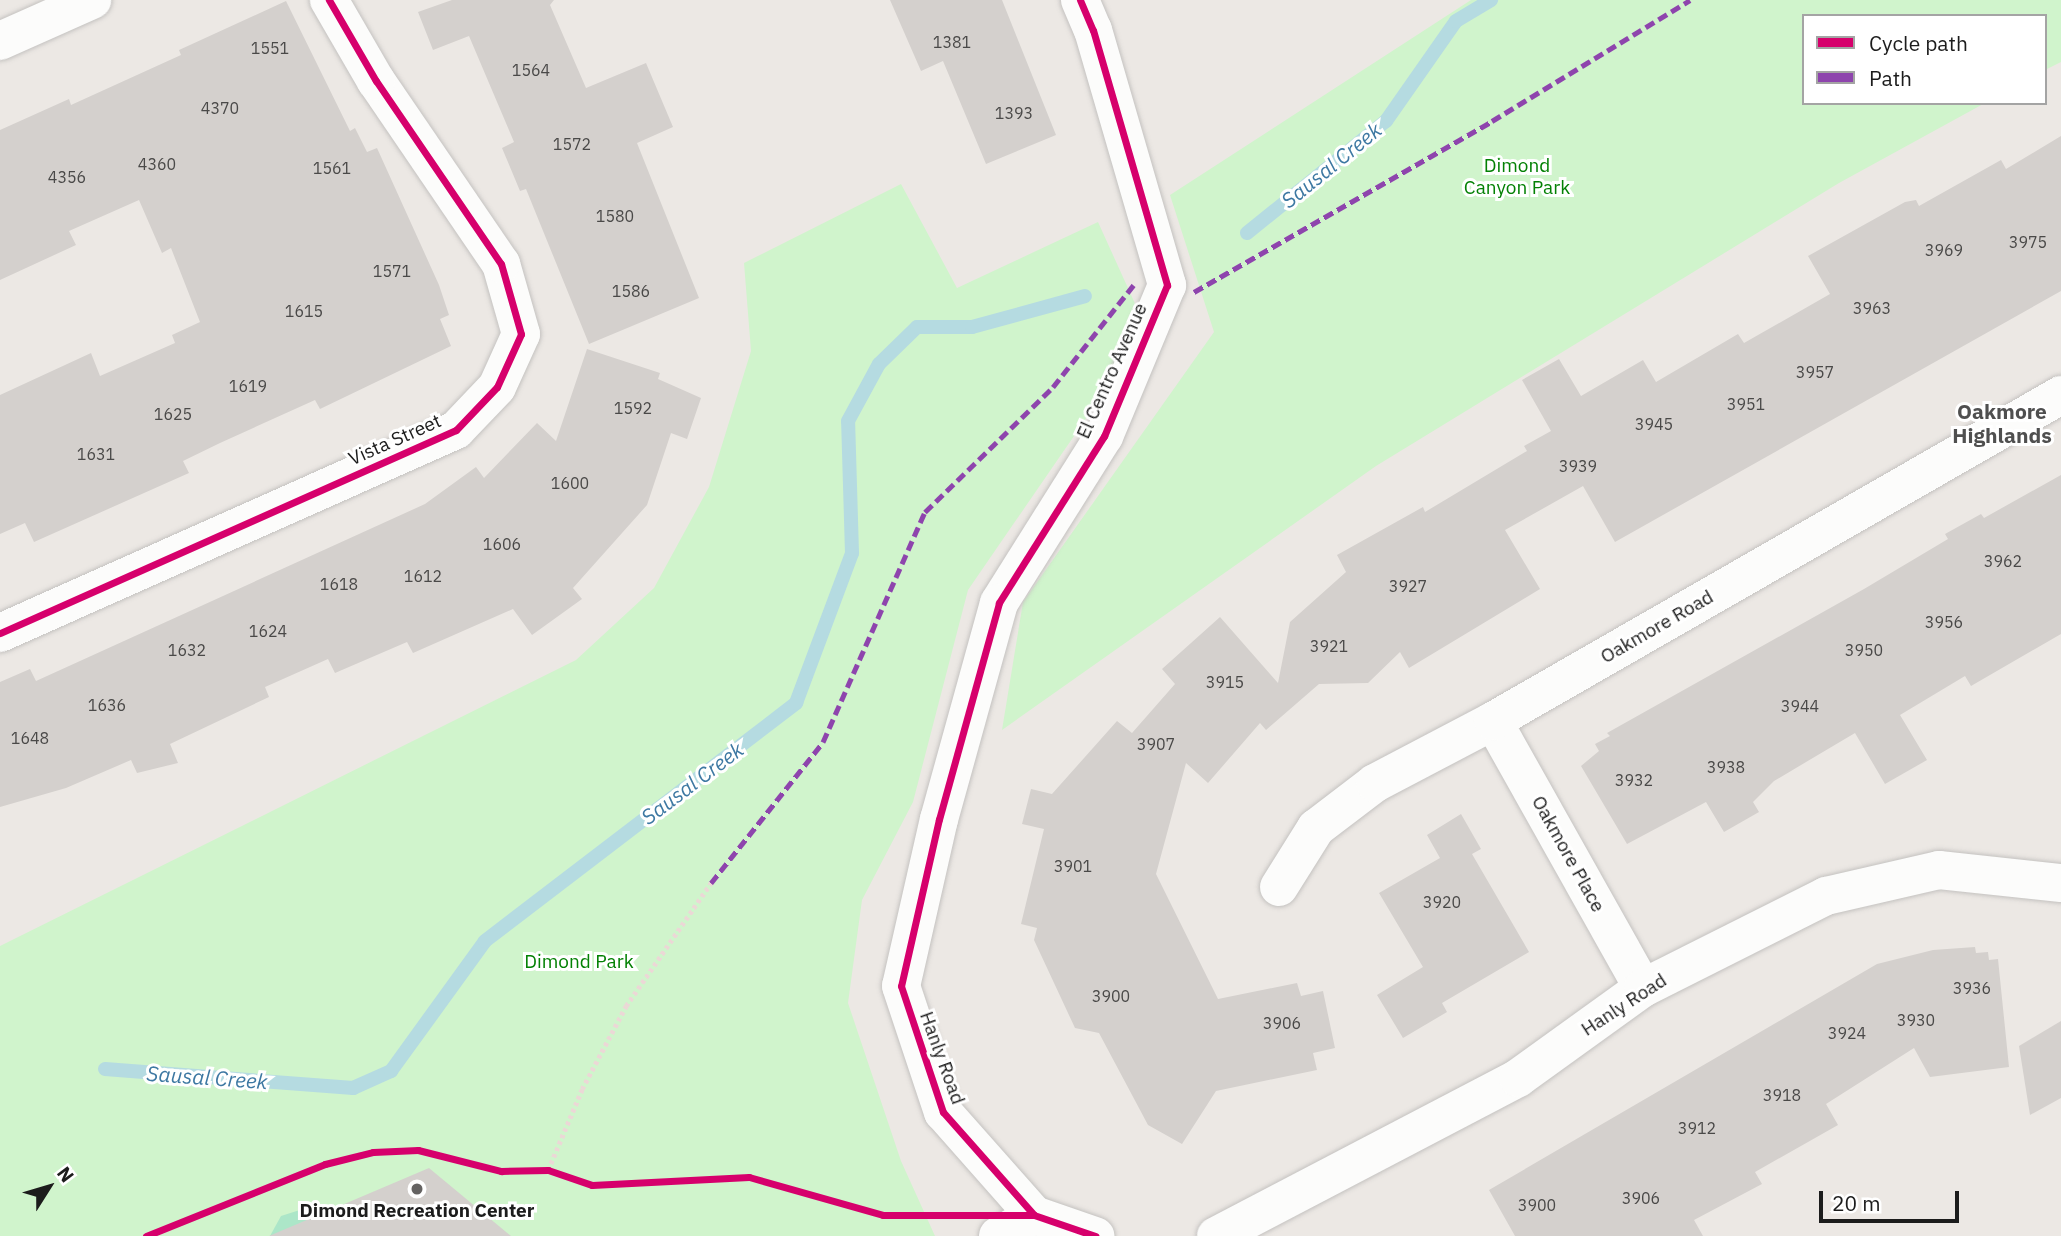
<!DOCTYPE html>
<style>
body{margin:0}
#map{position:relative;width:2061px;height:1236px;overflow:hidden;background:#ece8e4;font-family:"IBM Plex Sans",sans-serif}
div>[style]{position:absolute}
.park>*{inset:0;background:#d0f4cc}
.pitch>*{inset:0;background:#ace6c8}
.stream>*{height:14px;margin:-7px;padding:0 7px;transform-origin:7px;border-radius:7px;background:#b5dbe1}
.building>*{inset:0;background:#d4d0cd}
.path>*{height:4.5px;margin-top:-2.25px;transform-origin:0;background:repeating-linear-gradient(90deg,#ebd8d6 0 3.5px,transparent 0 7px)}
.roads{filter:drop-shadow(0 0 2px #c4c2c0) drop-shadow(0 0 2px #c4c2c0)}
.minor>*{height:38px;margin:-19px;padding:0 19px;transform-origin:19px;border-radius:19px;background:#fcfcfb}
.quiet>*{height:5px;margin-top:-2.5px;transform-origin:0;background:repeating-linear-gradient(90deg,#8e44ad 0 10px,transparent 0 15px)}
.cycleway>*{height:7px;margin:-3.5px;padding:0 3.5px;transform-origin:3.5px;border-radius:3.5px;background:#d6006c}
.dots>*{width:19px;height:19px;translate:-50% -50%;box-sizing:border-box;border:4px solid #fff;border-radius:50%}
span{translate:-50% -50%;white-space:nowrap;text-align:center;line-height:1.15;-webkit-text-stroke:6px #fff;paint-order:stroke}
.number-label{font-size:16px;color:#4a4948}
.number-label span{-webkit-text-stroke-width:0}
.park-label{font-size:19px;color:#038104}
.street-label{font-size:19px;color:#1c1c1c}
.poi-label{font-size:19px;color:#1c1c1c;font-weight:700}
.water-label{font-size:21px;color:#3d78a2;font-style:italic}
.neighbourhood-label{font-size:21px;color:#4f4f4f;font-weight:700}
.legend{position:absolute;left:1802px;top:14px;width:245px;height:91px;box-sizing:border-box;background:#fff;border:2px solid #a4a4a4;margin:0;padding:9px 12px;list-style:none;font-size:21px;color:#1c1c1c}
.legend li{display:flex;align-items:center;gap:14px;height:35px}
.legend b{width:35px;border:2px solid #a4a4a4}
.north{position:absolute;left:14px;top:1152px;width:70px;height:70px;-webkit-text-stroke:5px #fff;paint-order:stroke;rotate:53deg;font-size:19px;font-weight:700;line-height:28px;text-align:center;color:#1c1c1c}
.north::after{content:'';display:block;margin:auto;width:24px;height:32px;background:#1c1c1c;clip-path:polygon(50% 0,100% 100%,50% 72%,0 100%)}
.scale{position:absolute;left:1819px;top:1191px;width:140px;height:32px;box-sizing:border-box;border:4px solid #1c1c1c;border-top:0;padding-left:9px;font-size:21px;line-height:24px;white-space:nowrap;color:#1c1c1c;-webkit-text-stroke:5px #fff;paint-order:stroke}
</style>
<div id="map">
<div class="park">
<i style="clip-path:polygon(1471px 0,2061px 0,2061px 62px,2045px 70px,2045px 16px,1804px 16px,1804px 103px,1985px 103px,1839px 183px,1376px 466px,1002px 730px,1023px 602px,1214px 332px,1170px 195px)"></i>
<i style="clip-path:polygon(901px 184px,957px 288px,1098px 222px,1147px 330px,968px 590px,913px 802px,862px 900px,848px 1003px,901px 1161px,935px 1236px,0 1236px,0 946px,576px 660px,654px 588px,709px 487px,751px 351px,744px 263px)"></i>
</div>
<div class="pitch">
<i style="clip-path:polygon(303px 1209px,312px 1236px,270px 1236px,281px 1216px)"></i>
</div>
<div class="stream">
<i style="left:1247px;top:233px;width:179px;rotate:-38.9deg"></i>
<i style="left:1386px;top:121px;width:122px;rotate:-55deg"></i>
<i style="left:1456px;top:21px;width:41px;rotate:-31deg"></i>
<i style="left:105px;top:1069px;width:249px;rotate:4.4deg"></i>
<i style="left:353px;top:1088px;width:42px;rotate:-24.1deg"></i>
<i style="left:391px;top:1071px;width:160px;rotate:-54.1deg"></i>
<i style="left:485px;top:941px;width:392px;rotate:-37.4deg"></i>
<i style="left:796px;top:703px;width:160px;rotate:-69.5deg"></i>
<i style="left:852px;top:553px;width:132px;rotate:-91.7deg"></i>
<i style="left:848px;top:421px;width:65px;rotate:-61.5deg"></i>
<i style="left:879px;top:364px;width:53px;rotate:-44.2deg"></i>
<i style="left:917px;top:327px;width:55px"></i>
<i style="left:972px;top:327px;width:117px;rotate:-15.3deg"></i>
</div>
<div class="building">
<i style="clip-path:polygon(452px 0,554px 0,550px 5px,586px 88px,646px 63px,673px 127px,637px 143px,699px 298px,589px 344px,526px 189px,520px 191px,502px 148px,514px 142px,469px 36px,433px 50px,418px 12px)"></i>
<i style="clip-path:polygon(890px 0,1002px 0,1056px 135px,986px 164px,943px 61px,921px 71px)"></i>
<i style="clip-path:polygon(286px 1px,350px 131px,355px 128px,367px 152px,377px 148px,439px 285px,449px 315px,440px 319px,451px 346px,320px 409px,315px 400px,220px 443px,183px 461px,189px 473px,34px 542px,25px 523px,0 534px,0 395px,91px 353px,100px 376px,175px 343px,172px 335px,200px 322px,171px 248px,162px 253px,139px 200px,69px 231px,76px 245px,0 280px,0 130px,69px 99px,71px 105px,181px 55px,179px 50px)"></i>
<i style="clip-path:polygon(2061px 136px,2061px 291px,1615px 542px,1583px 486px,1505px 530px,1540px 589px,1409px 668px,1400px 652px,1368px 683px,1319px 684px,1266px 730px,1260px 723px,1208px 783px,1186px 763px,1156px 874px,1218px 999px,1297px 983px,1301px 996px,1323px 991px,1335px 1048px,1313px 1053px,1317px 1070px,1216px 1091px,1182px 1144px,1148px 1125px,1099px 1033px,1075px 1028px,1034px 940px,1037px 928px,1021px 924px,1044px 829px,1022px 824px,1031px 789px,1052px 794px,1117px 721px,1132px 733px,1175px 684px,1162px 669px,1220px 617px,1278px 683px,1290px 622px,1346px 572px,1337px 555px,1423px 507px,1425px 512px,1527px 451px,1524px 446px,1551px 431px,1522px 380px,1559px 359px,1581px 396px,1643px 360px,1656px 382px,1738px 334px,1744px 343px,1830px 294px,1808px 256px,1905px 202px,1916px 200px,1919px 206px,2001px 160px,2006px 169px)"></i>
<i style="clip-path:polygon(587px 349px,660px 373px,658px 379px,701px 398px,687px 439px,671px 433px,647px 505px,573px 588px,582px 599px,532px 635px,513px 609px,413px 653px,407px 642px,335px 673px,328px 659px,265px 687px,269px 697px,170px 744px,178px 763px,137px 773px,131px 760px,66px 788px,0 807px,0 682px,30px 669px,36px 681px,425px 504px,476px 467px,484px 478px,537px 423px,556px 441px)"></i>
<i style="clip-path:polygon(2061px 475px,2061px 634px,1971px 686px,1965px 676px,1900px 715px,1927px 760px,1885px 784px,1855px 733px,1774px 781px,1753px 802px,1759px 812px,1724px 832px,1706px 802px,1627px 844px,1581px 766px,1599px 751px,1595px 744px,1610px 736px,1607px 733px,1864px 589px,1948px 539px,1945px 534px,1981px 514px,1984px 518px)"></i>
<i style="clip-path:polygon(1461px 814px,1481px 849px,1472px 854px,1529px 952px,1442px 1003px,1447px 1012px,1403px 1038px,1377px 995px,1423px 967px,1379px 893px,1440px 858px,1427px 835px)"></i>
<i style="clip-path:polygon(1975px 947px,1976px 953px,1988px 952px,1989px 960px,1998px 959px,2009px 1067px,1930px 1077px,1914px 1048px,1826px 1104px,1838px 1125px,1755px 1172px,1762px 1184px,1694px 1220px,1703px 1236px,1515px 1236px,1489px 1190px,1877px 964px,1933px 950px)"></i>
<i style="clip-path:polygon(2061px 1021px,2061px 1098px,2030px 1115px,2019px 1046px)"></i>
<i style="clip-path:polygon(429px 1168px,511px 1236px,269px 1236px)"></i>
</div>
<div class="path">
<i style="left:548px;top:1170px;width:88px;rotate:-67.2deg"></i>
<i style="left:582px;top:1089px;width:94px;rotate:-62.1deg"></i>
<i style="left:626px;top:1006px;width:150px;rotate:-55.4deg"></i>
</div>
<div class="roads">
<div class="minor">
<i style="left:1080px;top:0;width:33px;rotate:67deg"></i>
<i style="left:1093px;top:30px;width:266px;rotate:73.8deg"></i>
<i style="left:1167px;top:285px;width:164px;rotate:112.6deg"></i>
<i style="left:1104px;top:436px;width:197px;rotate:122.2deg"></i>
<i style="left:999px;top:603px;width:224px;rotate:105.5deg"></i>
<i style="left:939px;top:819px;width:171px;rotate:102.8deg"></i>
<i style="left:901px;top:986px;width:133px;rotate:71.6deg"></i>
<i style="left:943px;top:1112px;width:137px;rotate:48.5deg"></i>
<i style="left:1034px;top:1215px;width:65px;rotate:19deg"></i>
<i style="left:0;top:41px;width:101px;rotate:-24deg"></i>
<i style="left:0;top:633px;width:499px;rotate:-24deg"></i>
<i style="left:456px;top:430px;width:59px;rotate:-46.4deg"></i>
<i style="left:497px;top:387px;width:58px;rotate:-65.6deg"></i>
<i style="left:521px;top:334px;width:73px;rotate:-105.9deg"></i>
<i style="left:501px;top:264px;width:222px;rotate:-124.3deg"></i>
<i style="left:376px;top:81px;width:94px;rotate:-120.1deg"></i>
<i style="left:1493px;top:721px;width:306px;rotate:60.7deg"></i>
<i style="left:1279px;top:887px;width:70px;rotate:-57.9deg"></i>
<i style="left:1316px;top:828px;width:74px;rotate:-37.3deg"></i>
<i style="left:1375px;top:783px;width:133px;rotate:-27.7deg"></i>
<i style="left:1493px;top:721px;width:655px;rotate:-29.85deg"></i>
<i style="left:998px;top:1236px;width:42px;rotate:-30.3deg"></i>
<i style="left:1216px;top:1236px;width:341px;rotate:-27.6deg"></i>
<i style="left:1518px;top:1078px;width:154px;rotate:-35.8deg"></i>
<i style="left:1643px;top:988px;width:205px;rotate:-26.7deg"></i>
<i style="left:1826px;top:896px;width:116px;rotate:-13deg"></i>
<i style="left:1939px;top:870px;width:123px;rotate:6.1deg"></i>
</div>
</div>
<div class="quiet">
<i style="left:1194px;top:292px;width:344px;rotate:-29.8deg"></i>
<i style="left:1492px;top:121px;width:232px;rotate:-31.4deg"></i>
<i style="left:711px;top:883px;width:180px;rotate:-51.5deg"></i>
<i style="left:823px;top:742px;width:252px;rotate:-66.1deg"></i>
<i style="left:925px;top:512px;width:179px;rotate:-44.3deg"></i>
<i style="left:1053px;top:387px;width:134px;rotate:-51.7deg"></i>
</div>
<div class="cycleway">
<i style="left:1080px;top:0;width:33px;rotate:67deg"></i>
<i style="left:1093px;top:30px;width:266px;rotate:73.8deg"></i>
<i style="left:1167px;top:285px;width:164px;rotate:112.6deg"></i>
<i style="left:1104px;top:436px;width:197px;rotate:122.2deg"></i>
<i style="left:999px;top:603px;width:224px;rotate:105.5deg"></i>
<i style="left:939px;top:819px;width:171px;rotate:102.8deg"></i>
<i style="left:901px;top:986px;width:133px;rotate:71.6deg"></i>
<i style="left:943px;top:1112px;width:137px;rotate:48.5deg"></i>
<i style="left:1034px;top:1215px;width:65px;rotate:19deg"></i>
<i style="left:0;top:633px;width:499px;rotate:-24deg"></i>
<i style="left:456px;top:430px;width:59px;rotate:-46.4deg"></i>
<i style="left:497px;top:387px;width:58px;rotate:-65.6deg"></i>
<i style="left:521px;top:334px;width:73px;rotate:-105.9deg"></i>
<i style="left:501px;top:264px;width:222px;rotate:-124.3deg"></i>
<i style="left:376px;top:81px;width:94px;rotate:-120.1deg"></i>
<i style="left:146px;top:1236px;width:193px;rotate:-21.9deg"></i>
<i style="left:325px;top:1164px;width:49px;rotate:-14deg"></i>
<i style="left:373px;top:1152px;width:45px;rotate:-2.5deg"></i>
<i style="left:418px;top:1150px;width:86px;rotate:14.2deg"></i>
<i style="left:501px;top:1171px;width:47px;rotate:-1.2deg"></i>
<i style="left:548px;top:1170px;width:46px;rotate:18.8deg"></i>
<i style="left:592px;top:1185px;width:157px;rotate:-2.9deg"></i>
<i style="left:749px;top:1177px;width:139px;rotate:15.8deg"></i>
<i style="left:883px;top:1215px;width:151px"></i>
</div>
<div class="dots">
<i style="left:417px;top:1189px;background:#656362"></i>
</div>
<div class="number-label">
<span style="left:952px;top:42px">1381</span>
<span style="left:270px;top:48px">1551</span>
<span style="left:531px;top:70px">1564</span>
<span style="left:220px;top:108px">4370</span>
<span style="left:1014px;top:113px">1393</span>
<span style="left:572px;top:144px">1572</span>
<span style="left:157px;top:164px">4360</span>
<span style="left:332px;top:168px">1561</span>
<span style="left:67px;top:177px">4356</span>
<span style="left:615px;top:216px">1580</span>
<span style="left:2028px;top:242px">3975</span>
<span style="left:1944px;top:250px">3969</span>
<span style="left:392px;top:271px">1571</span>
<span style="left:631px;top:291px">1586</span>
<span style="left:1872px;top:308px">3963</span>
<span style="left:304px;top:311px">1615</span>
<span style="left:1815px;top:372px">3957</span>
<span style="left:248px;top:386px">1619</span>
<span style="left:1746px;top:404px">3951</span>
<span style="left:633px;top:408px">1592</span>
<span style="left:173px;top:414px">1625</span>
<span style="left:1654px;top:424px">3945</span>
<span style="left:96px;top:454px">1631</span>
<span style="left:1578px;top:466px">3939</span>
<span style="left:570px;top:483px">1600</span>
<span style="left:502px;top:544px">1606</span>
<span style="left:2003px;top:561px">3962</span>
<span style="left:423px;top:576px">1612</span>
<span style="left:339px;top:584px">1618</span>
<span style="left:1408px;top:586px">3927</span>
<span style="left:1944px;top:622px">3956</span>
<span style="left:268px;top:631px">1624</span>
<span style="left:1329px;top:646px">3921</span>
<span style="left:187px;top:650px">1632</span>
<span style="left:1864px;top:650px">3950</span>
<span style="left:1225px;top:682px">3915</span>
<span style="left:107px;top:705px">1636</span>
<span style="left:1800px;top:706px">3944</span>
<span style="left:30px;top:738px">1648</span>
<span style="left:1156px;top:744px">3907</span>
<span style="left:1726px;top:767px">3938</span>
<span style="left:1634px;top:780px">3932</span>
<span style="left:1073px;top:866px">3901</span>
<span style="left:1442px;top:902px">3920</span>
<span style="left:1972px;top:988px">3936</span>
<span style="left:1111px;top:996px">3900</span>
<span style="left:1916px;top:1020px">3930</span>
<span style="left:1282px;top:1023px">3906</span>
<span style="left:1847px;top:1033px">3924</span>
<span style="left:1782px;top:1095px">3918</span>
<span style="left:1697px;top:1128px">3912</span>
<span style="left:1641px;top:1198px">3906</span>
<span style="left:1537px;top:1205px">3900</span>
</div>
<div class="park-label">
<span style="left:1517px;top:177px">Dimond<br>Canyon Park</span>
<span style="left:579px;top:962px">Dimond Park</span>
</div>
<div class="street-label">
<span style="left:1112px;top:371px;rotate:-66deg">El Centro Avenue</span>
<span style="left:395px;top:440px;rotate:-24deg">Vista Street</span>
<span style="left:1657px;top:627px;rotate:-30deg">Oakmore Road</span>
<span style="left:1568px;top:854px;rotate:61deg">Oakmore Place</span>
<span style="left:1624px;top:1005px;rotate:-33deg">Hanly Road</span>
<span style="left:942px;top:1058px;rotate:70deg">Hanly Road</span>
</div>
<div class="poi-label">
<span style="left:417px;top:1211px">Dimond Recreation Center</span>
</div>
<div class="water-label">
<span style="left:1331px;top:165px;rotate:-39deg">Sausal Creek</span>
<span style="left:692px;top:783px;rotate:-37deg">Sausal Creek</span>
<span style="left:207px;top:1077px;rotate:4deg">Sausal Creek</span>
</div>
<div class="neighbourhood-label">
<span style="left:2002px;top:423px">Oakmore<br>Highlands</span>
</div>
<ul class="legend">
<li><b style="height:9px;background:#d6006c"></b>Cycle path</li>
<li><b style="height:9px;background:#8e44ad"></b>Path</li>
</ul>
<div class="north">N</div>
<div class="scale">20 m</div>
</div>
